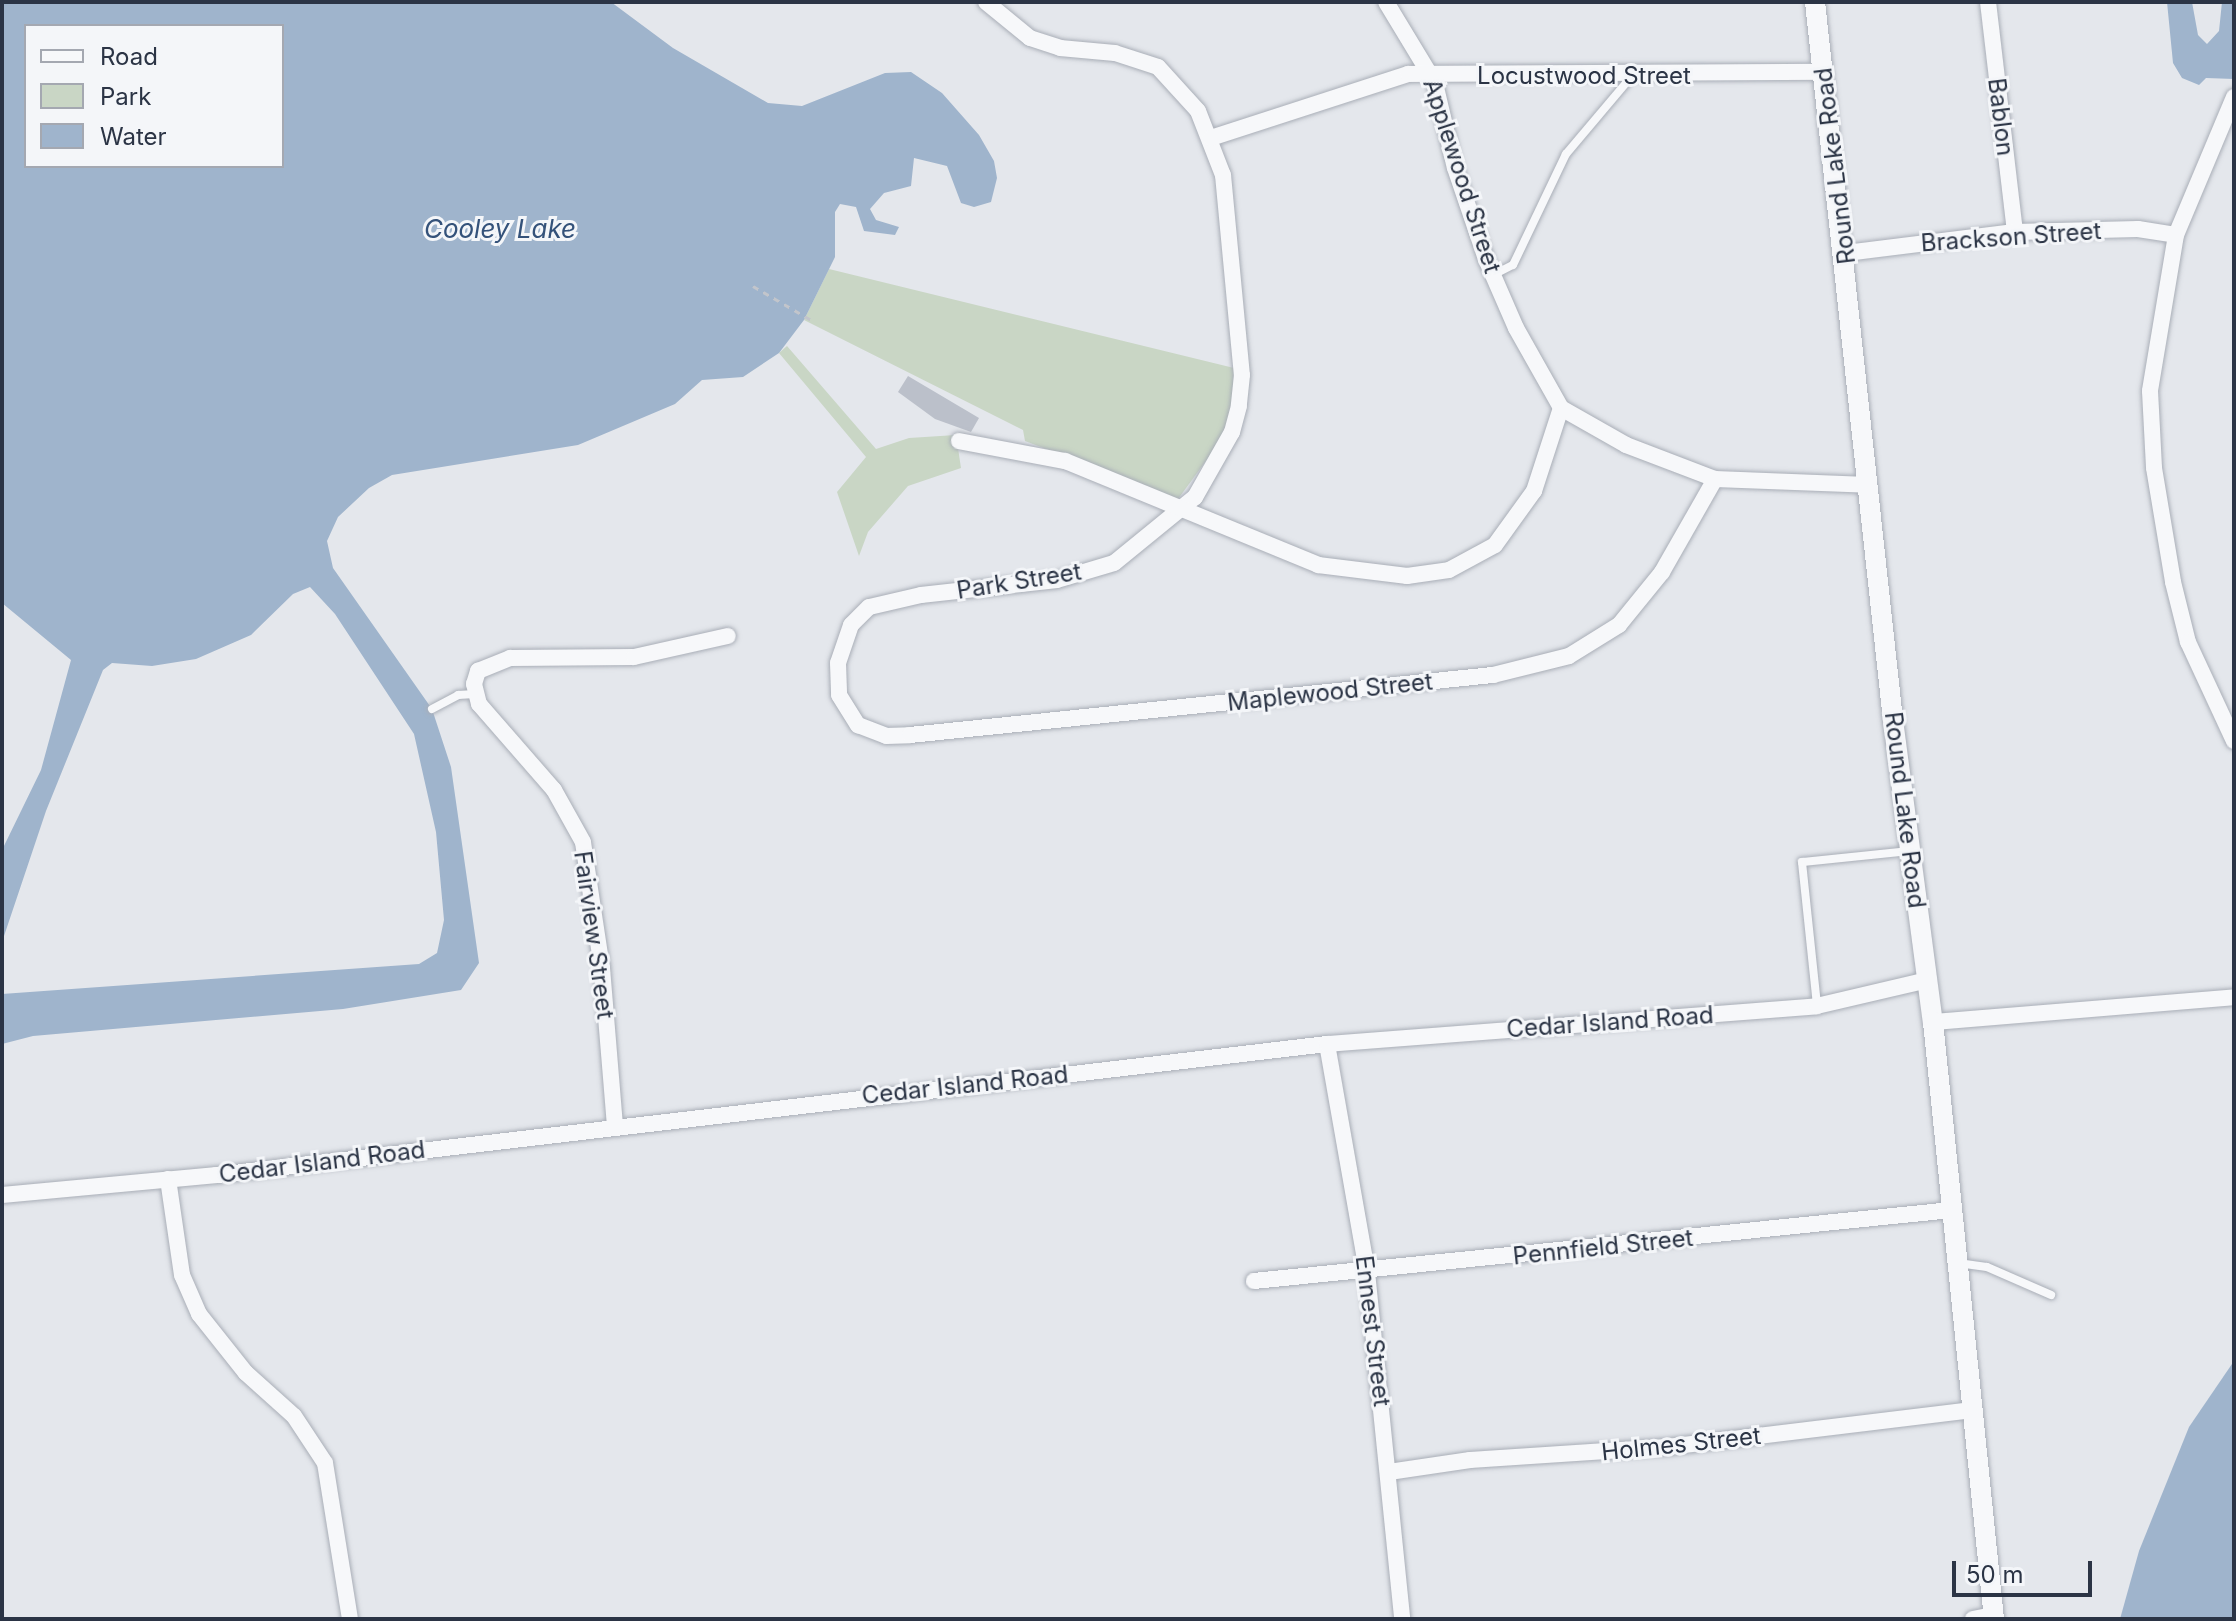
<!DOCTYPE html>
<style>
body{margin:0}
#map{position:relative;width:2236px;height:1621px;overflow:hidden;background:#e4e7ec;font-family:Inter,sans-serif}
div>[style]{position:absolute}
.green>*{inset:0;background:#c9d6c5}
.water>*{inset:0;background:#9fb4cc}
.building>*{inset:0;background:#bbc0ca}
.path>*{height:3px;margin-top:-1.5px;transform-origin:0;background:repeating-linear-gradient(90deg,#c2c5cb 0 6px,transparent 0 12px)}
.roads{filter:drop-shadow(0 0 2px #a9aeb7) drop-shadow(0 0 2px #a9aeb7)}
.service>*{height:8px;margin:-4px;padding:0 4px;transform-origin:4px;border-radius:4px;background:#f7f8fa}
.minor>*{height:16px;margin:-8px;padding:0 8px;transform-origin:8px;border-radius:8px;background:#f7f8fa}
.tertiary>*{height:20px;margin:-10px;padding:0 10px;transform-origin:10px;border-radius:10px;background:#f7f8fa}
span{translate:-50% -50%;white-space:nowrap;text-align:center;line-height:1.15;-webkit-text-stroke:6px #f4f6f9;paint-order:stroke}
.street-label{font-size:24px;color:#2b3445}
.water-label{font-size:26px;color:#34527a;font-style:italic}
.frame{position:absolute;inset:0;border:4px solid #2b3445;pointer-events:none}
.legend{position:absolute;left:24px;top:24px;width:260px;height:144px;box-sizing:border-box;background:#f4f6f9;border:2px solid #a4a8b1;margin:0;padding:10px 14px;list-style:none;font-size:24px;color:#2b3445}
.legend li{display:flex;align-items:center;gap:16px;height:40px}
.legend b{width:40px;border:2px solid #a4a8b1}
.scale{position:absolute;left:1952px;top:1561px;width:140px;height:36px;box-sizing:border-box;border:4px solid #2b3445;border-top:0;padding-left:10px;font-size:24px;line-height:28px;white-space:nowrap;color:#2b3445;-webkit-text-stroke:6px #f4f6f9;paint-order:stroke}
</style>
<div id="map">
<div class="green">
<i style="clip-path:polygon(829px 269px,1234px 368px,1232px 406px,1222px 439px,1178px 499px,1025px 441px,1023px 430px,804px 320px)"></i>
<i style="clip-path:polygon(787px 346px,876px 449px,909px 438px,956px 435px,961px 468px,908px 486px,868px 532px,859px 556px,837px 492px,866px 457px,779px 353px)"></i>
</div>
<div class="water">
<i style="clip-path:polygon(evenodd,2px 2px,611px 2px,673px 48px,768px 103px,802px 106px,885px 73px,911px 72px,942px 93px,979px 135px,994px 161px,997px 178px,991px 202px,974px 207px,961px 203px,947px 166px,914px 158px,911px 186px,884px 193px,870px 209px,876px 220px,899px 227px,895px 235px,864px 231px,856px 207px,840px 204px,835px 212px,835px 257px,804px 320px,779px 353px,743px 377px,702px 380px,675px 404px,578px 445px,392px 475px,369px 488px,338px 517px,327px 541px,333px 568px,432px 709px,451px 767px,479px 963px,461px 990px,343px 1009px,33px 1036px,2px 1044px,2px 994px,419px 964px,437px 953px,444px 920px,436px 832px,414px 734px,335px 614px,310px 587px,293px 594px,251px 635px,196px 659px,152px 666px,112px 663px,103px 670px,46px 811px,2px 942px,2px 850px,41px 770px,71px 660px,2px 603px,2px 2px,26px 26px,282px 26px,282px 166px,26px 166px,26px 26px)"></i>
<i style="clip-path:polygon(2167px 2px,2192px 2px,2198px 35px,2207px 44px,2219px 31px,2222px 2px,2234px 2px,2234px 79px,2206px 78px,2199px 85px,2182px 78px,2173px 63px)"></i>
<i style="clip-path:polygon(2234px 1361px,2234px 1619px,2120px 1619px,2139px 1551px,2189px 1427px)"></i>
</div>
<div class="building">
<i style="clip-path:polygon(908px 376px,979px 418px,971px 432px,935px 419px,898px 392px)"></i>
</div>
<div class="path">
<i style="left:753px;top:286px;width:69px;rotate:30.3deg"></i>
</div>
<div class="roads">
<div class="service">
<i style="left:1493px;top:275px;width:22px;rotate:-27deg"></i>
<i style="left:1513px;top:265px;width:123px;rotate:-64.5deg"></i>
<i style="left:1566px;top:154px;width:102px;rotate:-49.8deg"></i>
<i style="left:432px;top:709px;width:30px;rotate:-28deg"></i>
<i style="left:458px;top:695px;width:17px;rotate:-3deg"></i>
<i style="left:1817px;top:1005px;width:144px;rotate:-96deg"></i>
<i style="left:1802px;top:862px;width:109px;rotate:-5.8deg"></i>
<i style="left:1958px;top:1263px;width:29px;rotate:8deg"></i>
<i style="left:1987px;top:1267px;width:70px;rotate:23.6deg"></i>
</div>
<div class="minor">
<i style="left:986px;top:2px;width:57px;rotate:39.3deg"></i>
<i style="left:1030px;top:38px;width:32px;rotate:18deg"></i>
<i style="left:1060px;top:48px;width:55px;rotate:5.2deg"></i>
<i style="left:1115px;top:53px;width:45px;rotate:18deg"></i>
<i style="left:1158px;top:67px;width:59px;rotate:47.7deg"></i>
<i style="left:1198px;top:111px;width:69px;rotate:68.7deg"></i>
<i style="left:1223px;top:175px;width:201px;rotate:84.6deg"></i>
<i style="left:1242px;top:375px;width:31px;rotate:96deg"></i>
<i style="left:1239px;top:406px;width:27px;rotate:105deg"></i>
<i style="left:1232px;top:432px;width:75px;rotate:119.6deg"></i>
<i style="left:1195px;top:497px;width:104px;rotate:140.8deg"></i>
<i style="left:1114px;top:563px;width:59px;rotate:163.4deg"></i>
<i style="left:1057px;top:580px;width:137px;rotate:173.7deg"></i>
<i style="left:921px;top:595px;width:53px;rotate:167deg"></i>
<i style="left:869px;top:607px;width:25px;rotate:135deg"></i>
<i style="left:851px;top:625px;width:40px;rotate:108.9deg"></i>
<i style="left:838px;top:663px;width:32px;rotate:88deg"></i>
<i style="left:839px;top:695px;width:36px;rotate:58deg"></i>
<i style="left:858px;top:725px;width:30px;rotate:21deg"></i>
<i style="left:886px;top:736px;width:24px;rotate:-2deg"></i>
<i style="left:910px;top:735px;width:586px;rotate:-5.88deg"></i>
<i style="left:1493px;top:675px;width:78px;rotate:-14deg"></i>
<i style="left:1569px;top:656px;width:59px;rotate:-31.8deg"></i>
<i style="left:1619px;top:625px;width:68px;rotate:-50.9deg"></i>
<i style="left:1662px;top:572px;width:107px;rotate:-60.3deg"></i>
<i style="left:1386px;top:2px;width:95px;rotate:58.8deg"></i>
<i style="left:1435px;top:83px;width:87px;rotate:76.8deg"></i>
<i style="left:1455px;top:168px;width:96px;rotate:71.2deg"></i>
<i style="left:1486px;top:259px;width:75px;rotate:66.5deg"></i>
<i style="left:1516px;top:328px;width:92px;rotate:60.6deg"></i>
<i style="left:1561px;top:408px;width:75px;rotate:29.6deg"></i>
<i style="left:1626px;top:445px;width:95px;rotate:20.9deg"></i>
<i style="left:1715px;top:479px;width:153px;rotate:2.2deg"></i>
<i style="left:1988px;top:2px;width:232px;rotate:83.3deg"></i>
<i style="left:2234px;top:97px;width:150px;rotate:112.8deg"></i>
<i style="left:2176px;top:235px;width:158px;rotate:99.5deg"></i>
<i style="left:2150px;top:391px;width:77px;rotate:87deg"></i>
<i style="left:2154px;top:468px;width:116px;rotate:80.5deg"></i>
<i style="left:2173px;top:582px;width:62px;rotate:76deg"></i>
<i style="left:2188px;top:642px;width:109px;rotate:65.1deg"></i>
<i style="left:1211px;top:138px;width:207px;rotate:-18deg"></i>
<i style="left:1408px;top:74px;width:415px;rotate:-0.3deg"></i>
<i style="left:1846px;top:253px;width:170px;rotate:-7.1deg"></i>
<i style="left:2015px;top:232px;width:123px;rotate:-1.4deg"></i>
<i style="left:2138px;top:229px;width:38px;rotate:9deg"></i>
<i style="left:959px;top:441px;width:108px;rotate:10.7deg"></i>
<i style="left:1065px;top:461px;width:274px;rotate:22.3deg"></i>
<i style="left:1318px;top:565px;width:90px;rotate:7deg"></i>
<i style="left:1407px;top:576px;width:42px;rotate:-8.1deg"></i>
<i style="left:1449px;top:570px;width:52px;rotate:-28.5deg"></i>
<i style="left:1495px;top:545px;width:67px;rotate:-54.2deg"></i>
<i style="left:1534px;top:491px;width:87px;rotate:-72deg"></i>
<i style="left:1933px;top:1022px;width:302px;rotate:-4.7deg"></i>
<i style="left:1327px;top:1044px;width:231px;rotate:80deg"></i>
<i style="left:1367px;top:1272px;width:349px;rotate:84.2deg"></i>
<i style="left:615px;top:1126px;width:159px;rotate:-94.7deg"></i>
<i style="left:602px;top:968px;width:127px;rotate:-98.6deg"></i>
<i style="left:583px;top:842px;width:60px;rotate:-119.1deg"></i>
<i style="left:554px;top:790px;width:114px;rotate:-131.1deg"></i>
<i style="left:479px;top:704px;width:21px;rotate:-104deg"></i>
<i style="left:474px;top:684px;width:14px;rotate:-73deg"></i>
<i style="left:478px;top:671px;width:35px;rotate:-22deg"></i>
<i style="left:510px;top:658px;width:124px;rotate:-0.5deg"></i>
<i style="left:634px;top:657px;width:96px;rotate:-12.6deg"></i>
<i style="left:168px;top:1179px;width:97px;rotate:81.7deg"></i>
<i style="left:182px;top:1275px;width:43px;rotate:66.4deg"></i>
<i style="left:199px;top:1314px;width:75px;rotate:51.5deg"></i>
<i style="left:246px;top:1373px;width:64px;rotate:41.9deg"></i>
<i style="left:294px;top:1416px;width:56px;rotate:56.6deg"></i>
<i style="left:325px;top:1463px;width:158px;rotate:80.9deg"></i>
<i style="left:2px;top:1195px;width:216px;rotate:-5.3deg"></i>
<i style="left:217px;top:1175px;width:1118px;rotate:-6.73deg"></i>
<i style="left:1327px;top:1044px;width:491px;rotate:-4.4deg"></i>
<i style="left:1817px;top:1006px;width:114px;rotate:-13.2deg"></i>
<i style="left:1254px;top:1281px;width:702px;rotate:-5.81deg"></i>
<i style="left:1389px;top:1472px;width:82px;rotate:-8.4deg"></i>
<i style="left:1470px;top:1460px;width:197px;rotate:-3.8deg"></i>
<i style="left:1667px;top:1447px;width:308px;rotate:-6.9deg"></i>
<i style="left:1973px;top:1619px;width:21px;rotate:-11deg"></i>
</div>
<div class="tertiary">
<i style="left:1815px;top:2px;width:722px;rotate:83.8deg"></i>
<i style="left:1893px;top:720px;width:305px;rotate:82.5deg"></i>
<i style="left:1933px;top:1022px;width:600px;rotate:84.17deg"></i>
</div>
</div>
<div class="street-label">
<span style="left:1584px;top:76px">Locustwood Street</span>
<span style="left:2001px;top:117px;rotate:83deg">Bablon</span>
<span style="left:1835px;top:166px;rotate:-97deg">Round Lake Road</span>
<span style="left:1462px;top:176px;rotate:72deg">Applewood Street</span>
<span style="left:2011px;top:237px;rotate:-4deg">Brackson Street</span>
<span style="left:1019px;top:581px;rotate:-9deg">Park Street</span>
<span style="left:1330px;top:692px;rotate:-6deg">Maplewood Street</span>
<span style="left:1905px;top:810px;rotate:83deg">Round Lake Road</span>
<span style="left:594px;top:935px;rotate:82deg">Fairview Street</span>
<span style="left:1610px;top:1022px;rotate:-4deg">Cedar Island Road</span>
<span style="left:965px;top:1085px;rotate:-6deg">Cedar Island Road</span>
<span style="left:322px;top:1162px;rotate:-7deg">Cedar Island Road</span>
<span style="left:1603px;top:1247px;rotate:-6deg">Pennfield Street</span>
<span style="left:1373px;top:1331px;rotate:83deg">Ennest Street</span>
<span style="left:1681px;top:1444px;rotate:-6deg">Holmes Street</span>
</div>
<div class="water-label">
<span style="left:500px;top:229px">Cooley Lake</span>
</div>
<div class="frame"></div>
<ul class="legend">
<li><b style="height:10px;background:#f7f8fa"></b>Road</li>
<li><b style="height:22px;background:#c9d6c5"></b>Park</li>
<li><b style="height:22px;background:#9fb4cc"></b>Water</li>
</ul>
<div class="scale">50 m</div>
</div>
